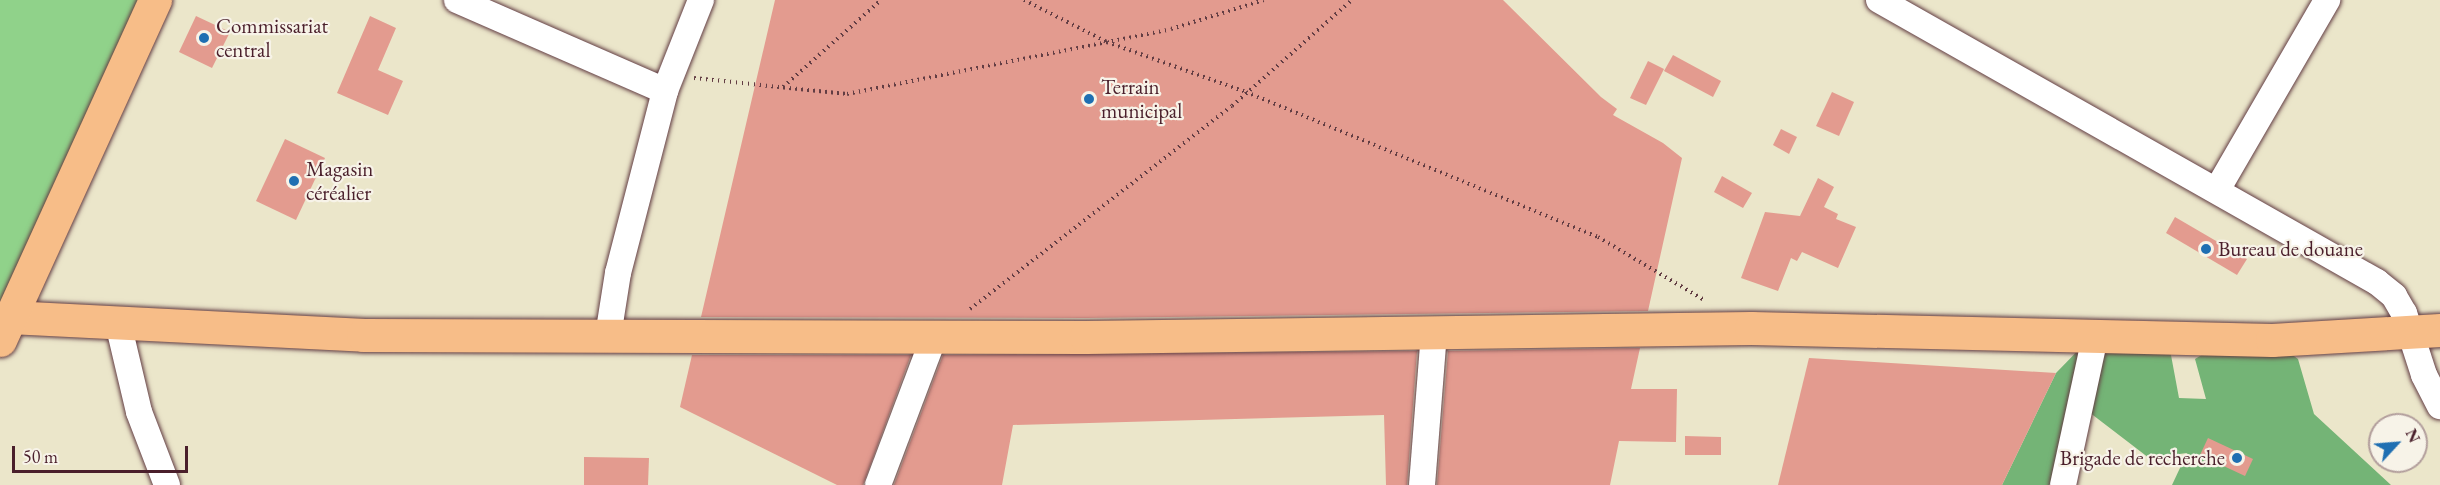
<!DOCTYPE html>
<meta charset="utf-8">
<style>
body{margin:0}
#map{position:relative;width:2440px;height:485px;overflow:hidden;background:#ebe6ca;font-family:"EB Garamond",serif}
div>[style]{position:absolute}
.green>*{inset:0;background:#90d28a}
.forest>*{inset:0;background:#74b476}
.building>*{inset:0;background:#e39b8f}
.path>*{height:4px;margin-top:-2px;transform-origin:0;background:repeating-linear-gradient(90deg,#623d43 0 1.5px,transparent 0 6px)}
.roads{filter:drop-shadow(0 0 2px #623d43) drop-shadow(0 0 2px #623d43)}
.minor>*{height:26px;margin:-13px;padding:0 13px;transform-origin:13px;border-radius:13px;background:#fff}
.major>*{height:33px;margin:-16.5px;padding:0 16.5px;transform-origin:16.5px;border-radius:16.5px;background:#f7bd88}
.dots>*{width:16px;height:16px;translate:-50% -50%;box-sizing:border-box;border:3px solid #f7f3e8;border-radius:50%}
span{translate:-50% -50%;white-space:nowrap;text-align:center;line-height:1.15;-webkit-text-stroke:4.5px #f7f3e8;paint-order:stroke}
.poi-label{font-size:21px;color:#4a1f2b}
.left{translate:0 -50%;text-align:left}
.right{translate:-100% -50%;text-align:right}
.north{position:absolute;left:2368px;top:413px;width:60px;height:60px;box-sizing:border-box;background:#f7f3e8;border:2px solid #b29e9c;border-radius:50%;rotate:64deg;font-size:16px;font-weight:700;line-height:24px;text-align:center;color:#4a1f2b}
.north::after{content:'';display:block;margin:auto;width:21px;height:27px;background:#1f6fb2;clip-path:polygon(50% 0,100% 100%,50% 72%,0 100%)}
.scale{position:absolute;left:12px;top:446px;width:176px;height:27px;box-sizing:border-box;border:3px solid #4a1f2b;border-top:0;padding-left:8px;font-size:18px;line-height:21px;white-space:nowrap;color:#4a1f2b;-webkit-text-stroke:4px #f7f3e8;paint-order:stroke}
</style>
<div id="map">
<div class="green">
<i style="clip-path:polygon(0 0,153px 0,0 337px)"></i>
</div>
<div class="forest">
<i style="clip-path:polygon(2251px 325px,2298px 359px,2314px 414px,2391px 485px,2172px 485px,2187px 453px,2149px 458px,2085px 409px,2055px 485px,2002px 485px,2056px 373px,2095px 333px,2168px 339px,2179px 398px,2206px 399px,2195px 359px)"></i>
</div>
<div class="building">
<i style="clip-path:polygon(775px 0,1503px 0,1601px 97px,1617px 109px,1613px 115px,1663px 143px,1682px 158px,1648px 311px,1086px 318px,701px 317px)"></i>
<i style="clip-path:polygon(196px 16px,230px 32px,212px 68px,179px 52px)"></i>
<i style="clip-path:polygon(370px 16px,396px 28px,378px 70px,403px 81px,388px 115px,337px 93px)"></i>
<i style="clip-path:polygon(1673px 55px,1721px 81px,1713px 97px,1664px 71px)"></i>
<i style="clip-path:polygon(1648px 61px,1664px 69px,1646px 105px,1630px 98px)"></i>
<i style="clip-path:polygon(1832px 92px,1854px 102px,1839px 136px,1816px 126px)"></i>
<i style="clip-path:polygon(1781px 129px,1797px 137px,1789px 154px,1773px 145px)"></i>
<i style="clip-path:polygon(285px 139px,325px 158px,296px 220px,256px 201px)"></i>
<i style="clip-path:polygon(1722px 176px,1752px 193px,1743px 208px,1714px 192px)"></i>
<i style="clip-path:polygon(1818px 178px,1834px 187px,1824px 207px,1838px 214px,1836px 219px,1856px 227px,1838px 268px,1802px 252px,1797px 261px,1791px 258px,1778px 291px,1741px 278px,1765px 212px,1800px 216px)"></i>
<i style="clip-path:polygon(2175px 217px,2247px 259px,2237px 275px,2166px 233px)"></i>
<i style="clip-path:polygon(1640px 348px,1631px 389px,1677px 389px,1676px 442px,1619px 441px,1610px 485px,1437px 485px,1448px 351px)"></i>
<i style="clip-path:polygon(1417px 351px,1407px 485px,1386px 485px,1384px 415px,1013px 425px,1002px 485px,894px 485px,943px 355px)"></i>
<i style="clip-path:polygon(692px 355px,911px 355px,863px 485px,837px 485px,680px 407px)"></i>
<i style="clip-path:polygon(1809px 358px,2056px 373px,2002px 485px,1778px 485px)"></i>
<i style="clip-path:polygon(1685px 436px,1721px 437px,1721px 455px,1685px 455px)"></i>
<i style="clip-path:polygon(2208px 438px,2253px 459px,2245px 476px,2200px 455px)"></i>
<i style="clip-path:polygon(584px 457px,649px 458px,648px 485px,584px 485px)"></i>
</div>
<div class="path">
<i style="left:1024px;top:0;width:93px;rotate:26.8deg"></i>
<i style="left:1107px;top:42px;width:148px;rotate:19.8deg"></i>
<i style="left:1246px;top:92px;width:381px;rotate:22.4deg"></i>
<i style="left:1598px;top:237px;width:123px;rotate:30.7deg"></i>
<i style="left:694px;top:78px;width:154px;rotate:6deg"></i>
<i style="left:847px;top:94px;width:330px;rotate:-11.3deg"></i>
<i style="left:1171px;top:29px;width:97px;rotate:-17.3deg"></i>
<i style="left:783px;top:87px;width:131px;rotate:-41.6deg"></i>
<i style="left:970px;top:309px;width:331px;rotate:-37.8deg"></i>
<i style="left:1232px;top:106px;width:160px;rotate:-41.5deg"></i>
</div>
<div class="roads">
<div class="minor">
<i style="left:457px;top:0;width:227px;rotate:23.6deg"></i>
<i style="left:1879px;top:0;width:572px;rotate:29.52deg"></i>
<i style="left:2377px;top:282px;width:22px;rotate:39deg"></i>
<i style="left:2394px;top:296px;width:20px;rotate:60deg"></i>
<i style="left:2404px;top:313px;width:65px;rotate:72.1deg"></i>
<i style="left:2424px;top:375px;width:35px;rotate:63deg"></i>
<i style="left:2217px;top:190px;width:220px;rotate:-59.9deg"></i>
<i style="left:118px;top:323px;width:91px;rotate:76.7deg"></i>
<i style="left:139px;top:412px;width:78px;rotate:69deg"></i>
<i style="left:608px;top:336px;width:64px;rotate:-81deg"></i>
<i style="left:618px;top:273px;width:188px;rotate:-75.5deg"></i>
<i style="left:665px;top:91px;width:98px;rotate:-68.4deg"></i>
<i style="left:878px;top:485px;width:158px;rotate:-69.3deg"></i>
<i style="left:1422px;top:485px;width:154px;rotate:-85.5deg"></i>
<i style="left:2063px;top:485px;width:151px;rotate:-77.8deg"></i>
</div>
<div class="major">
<i style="left:11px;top:317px;width:352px;rotate:2.9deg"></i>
<i style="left:363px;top:335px;width:723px;rotate:0.16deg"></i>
<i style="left:1086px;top:337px;width:665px;rotate:-0.78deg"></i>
<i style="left:1751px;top:328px;width:521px;rotate:1.32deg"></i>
<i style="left:2272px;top:340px;width:168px;rotate:-3.4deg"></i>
<i style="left:0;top:340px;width:374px;rotate:-65.5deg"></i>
</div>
</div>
<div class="dots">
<i style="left:204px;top:38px;background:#1f6fb2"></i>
<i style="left:1089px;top:99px;background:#1f6fb2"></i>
<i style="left:294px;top:181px;background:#1f6fb2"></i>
<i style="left:2206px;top:249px;background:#1f6fb2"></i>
<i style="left:2237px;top:458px;background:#1f6fb2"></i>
</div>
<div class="poi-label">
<span class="left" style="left:216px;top:38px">Commissariat<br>central</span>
<span class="left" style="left:1101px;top:99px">Terrain<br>municipal</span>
<span class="left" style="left:306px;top:181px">Magasin<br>céréalier</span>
<span class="left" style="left:2218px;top:249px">Bureau de douane</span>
<span class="right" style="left:2225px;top:458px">Brigade de recherche</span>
</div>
<div class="north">N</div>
<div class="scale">50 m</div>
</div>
